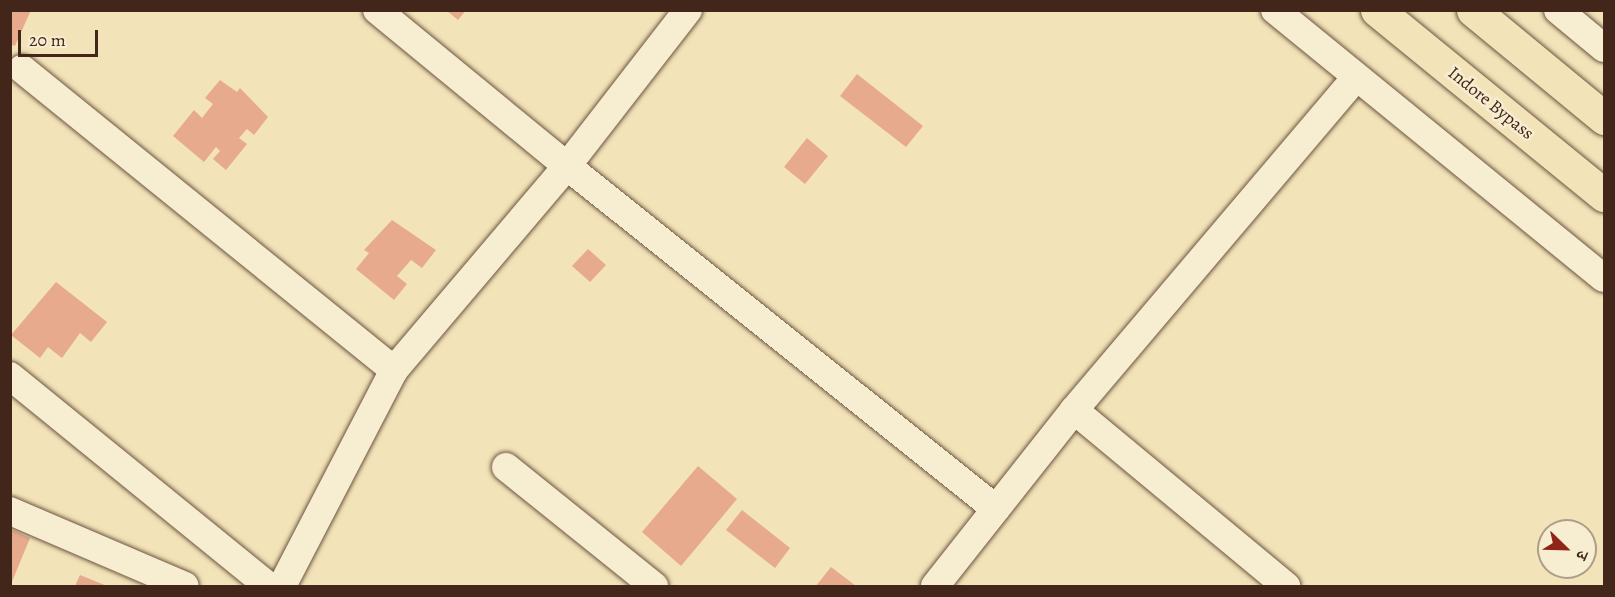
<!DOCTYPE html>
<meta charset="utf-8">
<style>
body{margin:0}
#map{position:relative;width:1615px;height:597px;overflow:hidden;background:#f2e3b8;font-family:Alegreya,"Noto Serif Devanagari",serif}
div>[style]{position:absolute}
.building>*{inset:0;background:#e7aa8d}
.roads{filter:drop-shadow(0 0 2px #6d5541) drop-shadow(0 0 2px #6d5541)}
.minor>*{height:28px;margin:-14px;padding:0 14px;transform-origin:14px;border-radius:14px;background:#f7edd1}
.highway>*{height:33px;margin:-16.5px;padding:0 16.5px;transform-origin:16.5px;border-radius:16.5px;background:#f2e3b8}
span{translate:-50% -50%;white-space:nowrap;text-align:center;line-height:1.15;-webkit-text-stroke:5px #f7edd1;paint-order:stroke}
.street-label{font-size:18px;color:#412619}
.frame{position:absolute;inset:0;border:12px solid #412619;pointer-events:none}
.north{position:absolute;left:1537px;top:519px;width:60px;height:60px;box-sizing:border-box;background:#f7edd1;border:2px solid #ae9d87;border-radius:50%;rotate:113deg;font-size:16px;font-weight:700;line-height:24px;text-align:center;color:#412619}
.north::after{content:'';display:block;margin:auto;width:21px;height:27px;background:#8f2418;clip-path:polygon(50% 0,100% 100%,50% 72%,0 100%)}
.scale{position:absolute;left:18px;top:30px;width:80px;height:27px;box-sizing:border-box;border:3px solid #412619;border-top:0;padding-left:8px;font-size:18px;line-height:21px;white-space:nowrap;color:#412619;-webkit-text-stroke:4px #f7edd1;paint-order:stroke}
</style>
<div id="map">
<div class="building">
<i style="clip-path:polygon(10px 10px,31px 10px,15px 46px,10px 44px)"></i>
<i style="clip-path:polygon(446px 10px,466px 10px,458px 20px)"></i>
<i style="clip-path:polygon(857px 74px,923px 126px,906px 147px,840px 96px)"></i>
<i style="clip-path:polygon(220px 80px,237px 92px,240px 88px,268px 117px,254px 135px,247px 129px,239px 138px,247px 144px,226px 170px,213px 159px,220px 151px,216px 147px,204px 162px,173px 136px,194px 110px,202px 118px,213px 104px,205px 98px)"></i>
<i style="clip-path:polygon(807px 138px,828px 156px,805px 184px,784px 167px)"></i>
<i style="clip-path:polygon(392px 220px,436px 250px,422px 268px,411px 260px,397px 276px,407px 284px,394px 300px,356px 269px,369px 253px,364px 250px)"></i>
<i style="clip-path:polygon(588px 249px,606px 265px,590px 282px,572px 266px)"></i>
<i style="clip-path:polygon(56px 282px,107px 322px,91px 342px,80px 333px,62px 358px,48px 347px,40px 358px,11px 335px)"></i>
<i style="clip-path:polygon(698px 466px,737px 499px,681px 566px,642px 532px)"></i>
<i style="clip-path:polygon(742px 510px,790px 548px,775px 568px,726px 530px)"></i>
<i style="clip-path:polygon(10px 529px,30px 538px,11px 584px,10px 584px)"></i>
<i style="clip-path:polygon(831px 567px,856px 586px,816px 586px)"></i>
<i style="clip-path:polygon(80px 575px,107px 586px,75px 586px)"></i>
</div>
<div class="roads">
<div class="minor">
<i style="left:377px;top:10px;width:246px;rotate:39.4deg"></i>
<i style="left:567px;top:166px;width:267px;rotate:130.3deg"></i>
<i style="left:688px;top:10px;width:197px;rotate:127.8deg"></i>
<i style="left:567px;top:166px;width:549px;rotate:38.64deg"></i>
<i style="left:1275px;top:10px;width:424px;rotate:39.2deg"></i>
<i style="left:1558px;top:10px;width:60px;rotate:39.6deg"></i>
<i style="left:22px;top:69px;width:479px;rotate:39deg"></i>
<i style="left:394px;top:370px;width:243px;rotate:117.4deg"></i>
<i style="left:10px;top:376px;width:333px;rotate:39.1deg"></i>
<i style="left:1074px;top:410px;width:276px;rotate:39.7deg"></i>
<i style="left:506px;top:467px;width:190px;rotate:38.8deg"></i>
<i style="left:10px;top:511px;width:190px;rotate:23.2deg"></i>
<i style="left:935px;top:586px;width:224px;rotate:-51.7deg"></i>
<i style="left:1074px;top:410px;width:436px;rotate:-49.7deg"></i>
</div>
<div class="highway">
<i style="left:1377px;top:10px;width:293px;rotate:39.2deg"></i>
<i style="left:1473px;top:10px;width:170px;rotate:39.5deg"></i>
</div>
</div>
<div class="street-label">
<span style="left:1491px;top:103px;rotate:39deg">Indore Bypass</span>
</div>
<div class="frame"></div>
<div class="north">उ</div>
<div class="scale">20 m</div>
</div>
